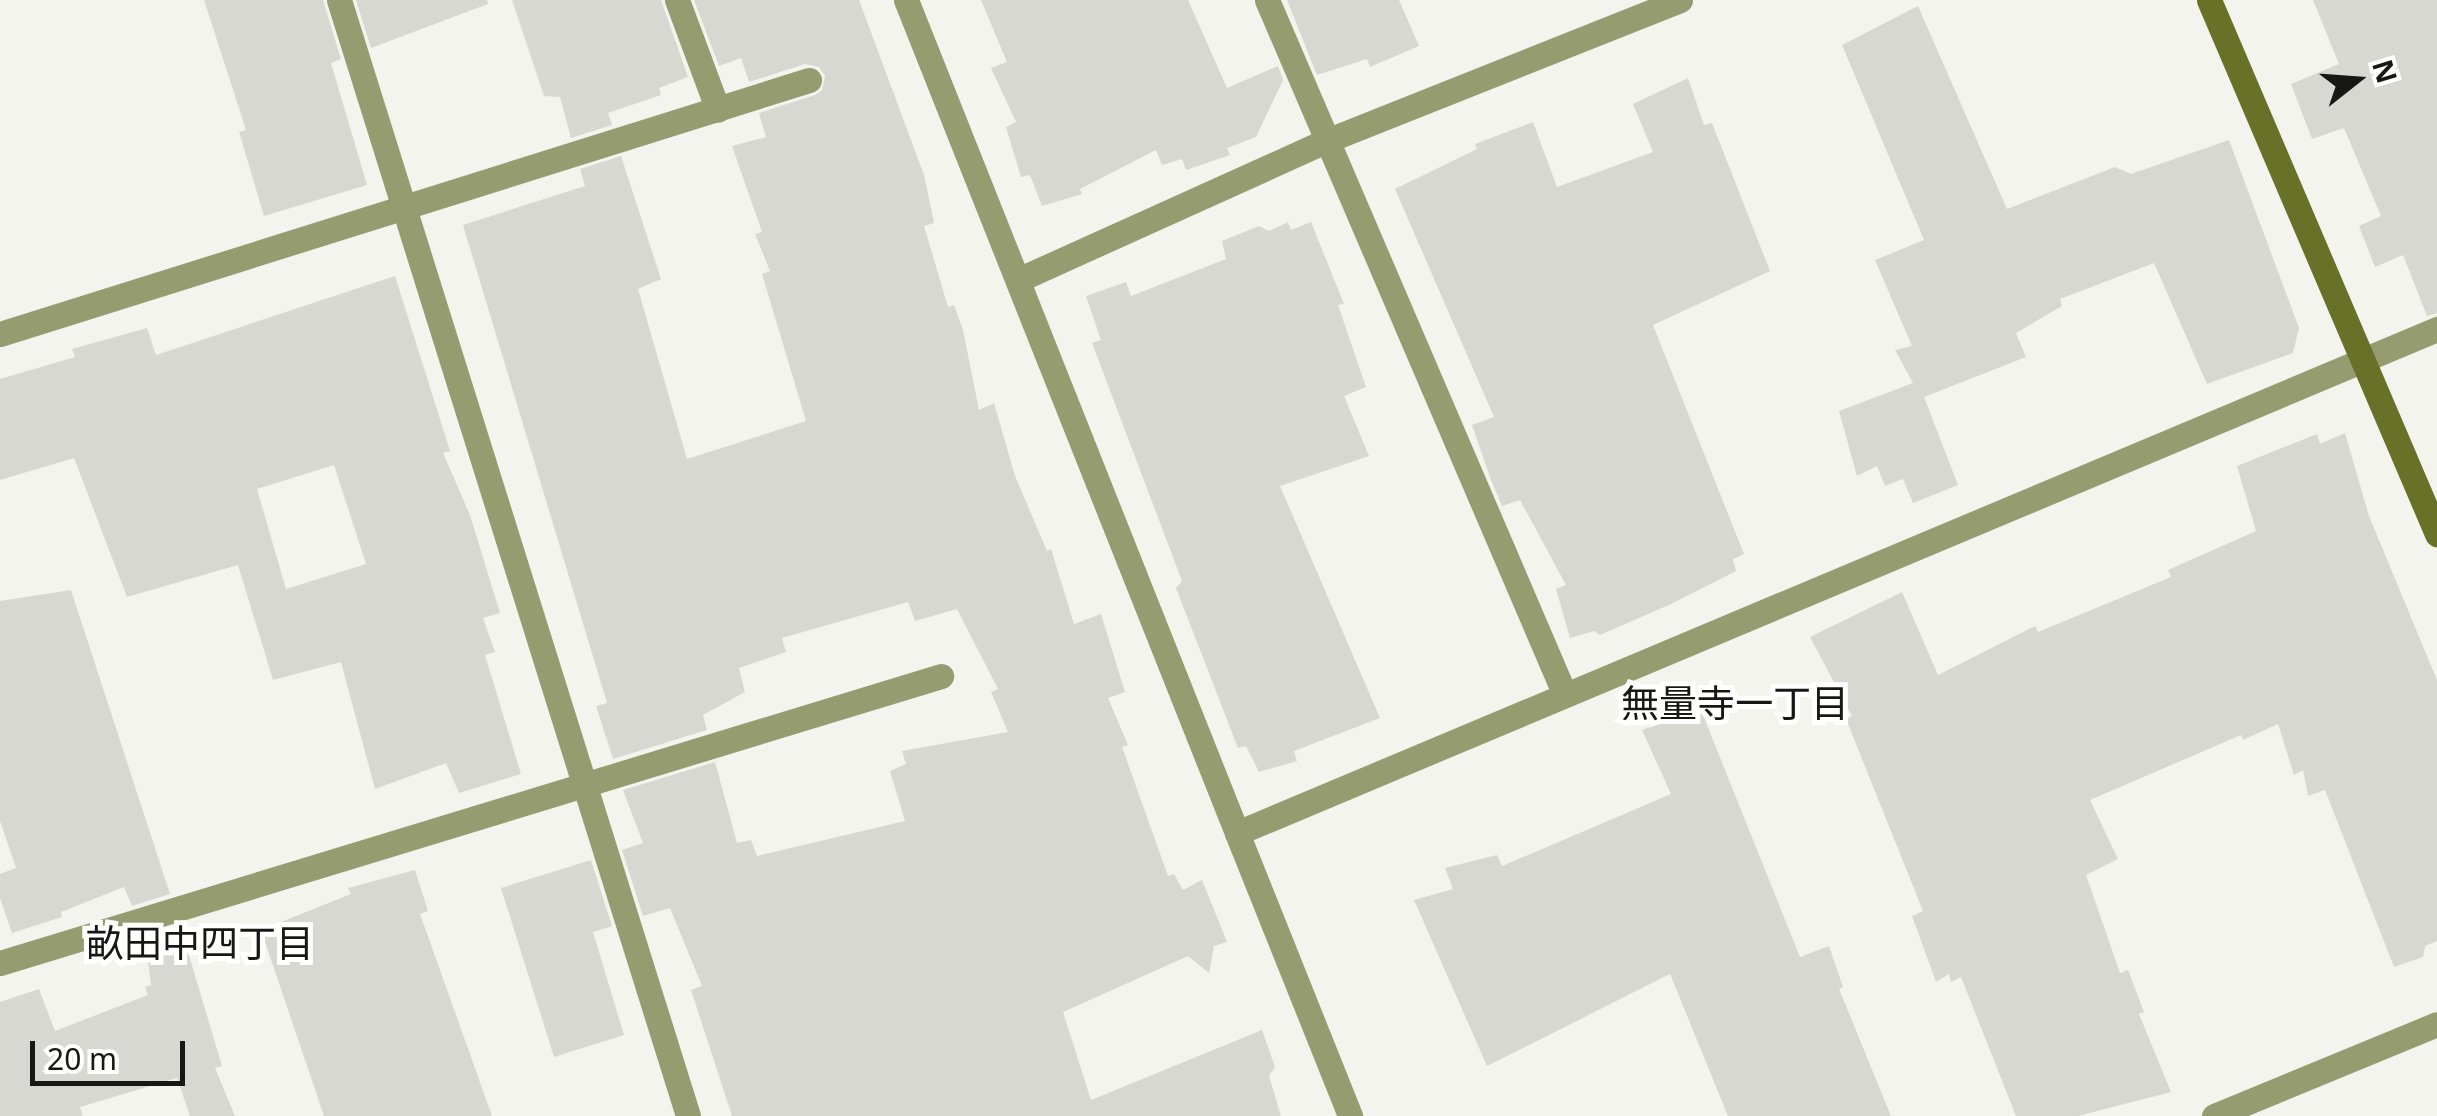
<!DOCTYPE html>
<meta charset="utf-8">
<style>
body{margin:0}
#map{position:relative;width:2437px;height:1116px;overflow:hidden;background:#f3f4ed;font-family:"Noto Sans","Noto Sans JP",sans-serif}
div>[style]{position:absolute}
.building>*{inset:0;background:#d7d8d2}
.street>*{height:25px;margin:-12.5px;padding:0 12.5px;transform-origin:12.5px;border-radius:12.5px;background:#959c6f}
.secondary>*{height:25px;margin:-12.5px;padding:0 12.5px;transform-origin:12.5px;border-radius:12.5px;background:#697129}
span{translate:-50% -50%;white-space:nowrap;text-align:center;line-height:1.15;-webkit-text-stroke:10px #fffffe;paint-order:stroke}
.neighbourhood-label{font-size:38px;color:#171815}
.north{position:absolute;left:2307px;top:30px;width:100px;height:100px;-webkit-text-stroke:8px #fffffe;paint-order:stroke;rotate:73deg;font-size:28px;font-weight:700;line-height:40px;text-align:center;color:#171815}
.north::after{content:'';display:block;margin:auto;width:35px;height:45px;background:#171815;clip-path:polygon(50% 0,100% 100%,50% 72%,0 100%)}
.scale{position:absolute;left:30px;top:1041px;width:155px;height:45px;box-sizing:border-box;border:5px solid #171815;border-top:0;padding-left:12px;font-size:30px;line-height:35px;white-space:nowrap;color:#171815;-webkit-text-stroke:8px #fffffe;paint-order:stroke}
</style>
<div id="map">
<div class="building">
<i style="clip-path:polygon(204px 0,323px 0,341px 59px,331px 63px,367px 185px,264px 216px,239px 132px,246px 130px)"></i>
<i style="clip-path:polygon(356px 0,487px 0,488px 4px,371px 48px)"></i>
<i style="clip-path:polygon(512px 0,661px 0,688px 77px,659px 88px,661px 95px,608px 113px,612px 125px,571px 138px,560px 97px,544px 96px)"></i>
<i style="clip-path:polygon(694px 0,859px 0,924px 175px,934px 223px,924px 226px,948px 307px,954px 305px,963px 330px,979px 410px,994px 403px,1015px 476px,1047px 551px,1051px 549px,1074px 624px,1101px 614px,1125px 692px,1108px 698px,1128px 745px,1122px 747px,1168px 876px,1174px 874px,1183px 890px,1202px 880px,1227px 942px,1214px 946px,1209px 973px,1188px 956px,1063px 1012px,1091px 1100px,1262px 1030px,1275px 1067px,1269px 1076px,1281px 1116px,732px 1116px,691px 990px,702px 986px,670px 908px,643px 916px,622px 850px,643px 843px,623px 790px,715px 762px,737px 843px,751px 840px,757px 856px,905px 821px,890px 771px,906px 764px,902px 751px,1008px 732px,991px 692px,998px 689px,957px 609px,915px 621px,908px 602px,782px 638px,786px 652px,739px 668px,745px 692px,703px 715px,707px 730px,613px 759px,596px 706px,607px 703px,463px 225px,585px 186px,580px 169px,621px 156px,661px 279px,638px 289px,687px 459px,806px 421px,762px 274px,770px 271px,755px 234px,762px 232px,732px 146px,766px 137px,759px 113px,815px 95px,822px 90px,825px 76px,819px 67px,805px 64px,749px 82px,741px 58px,719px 66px)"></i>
<i style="clip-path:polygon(981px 0,1188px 0,1227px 88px,1278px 66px,1283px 80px,1256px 137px,1227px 148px,1230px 155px,1186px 170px,1182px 159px,1162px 165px,1156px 150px,1080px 189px,1082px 194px,1042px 206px,1030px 175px,1021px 177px,1006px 127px,1016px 122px,991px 68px,1007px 62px)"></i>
<i style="clip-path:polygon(1287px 0,1399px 0,1419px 46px,1370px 67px,1367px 59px,1317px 75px)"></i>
<i style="clip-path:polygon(2313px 0,2437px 0,2437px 313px,2427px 316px,2403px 255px,2375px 267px,2359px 226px,2381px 216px,2344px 128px,2312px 139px,2291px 84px,2339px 64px)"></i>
<i style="clip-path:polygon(1918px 6px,2007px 209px,2115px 167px,2131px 174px,2229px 140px,2299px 328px,2293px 353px,2207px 384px,2154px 263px,2060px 299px,2062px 306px,2016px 333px,2026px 357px,1924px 397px,1958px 485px,1913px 503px,1903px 479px,1885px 486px,1877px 466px,1857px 476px,1839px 411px,1913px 383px,1895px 350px,1912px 346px,1875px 260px,1924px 240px,1842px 45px)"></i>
<i style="clip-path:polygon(1688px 78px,1704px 125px,1712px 123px,1770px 271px,1653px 325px,1744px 554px,1733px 559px,1736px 571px,1671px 604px,1600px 635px,1594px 631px,1570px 638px,1556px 589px,1566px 585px,1520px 500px,1502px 506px,1491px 480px,1472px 425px,1494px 417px,1395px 189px,1477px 149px,1475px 144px,1533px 122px,1557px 187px,1653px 152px,1633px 104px)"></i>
<i style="clip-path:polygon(1288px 222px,1291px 230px,1311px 222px,1344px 304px,1338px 305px,1366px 387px,1344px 396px,1369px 456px,1280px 486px,1380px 718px,1294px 751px,1297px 761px,1259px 772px,1246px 746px,1238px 748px,1176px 588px,1182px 581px,1092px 343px,1101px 340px,1086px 296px,1126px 282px,1131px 296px,1226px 259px,1222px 241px,1259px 226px,1269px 231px)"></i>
<i style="clip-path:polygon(evenodd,395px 276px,450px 451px,443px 453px,470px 515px,500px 613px,483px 618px,495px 652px,485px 655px,521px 774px,459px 793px,446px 763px,375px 789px,341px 662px,273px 680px,238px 565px,127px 597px,74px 458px,0 480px,0 379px,75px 357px,72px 349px,147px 328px,156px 355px,395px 276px,334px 465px,366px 564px,286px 589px,257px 489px,334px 465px)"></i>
<i style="clip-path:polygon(2345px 433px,2369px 516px,2437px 680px,2437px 941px,2425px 946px,2423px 957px,2394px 967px,2325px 790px,2308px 796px,2303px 770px,2294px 775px,2278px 724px,2243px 740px,2241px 735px,2090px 800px,2118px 859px,2086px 875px,2120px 973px,2128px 970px,2144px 1012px,2139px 1014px,2171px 1092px,2078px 1116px,2016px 1116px,1961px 977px,1951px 982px,1949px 974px,1936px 982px,1912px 916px,1923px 911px,1846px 719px,1852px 716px,1810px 637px,1902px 592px,1938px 675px,2035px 626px,2038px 632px,2171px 577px,2168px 570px,2256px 531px,2237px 466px,2317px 434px,2320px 444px)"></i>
<i style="clip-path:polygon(71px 590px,170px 894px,132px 906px,124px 887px,61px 912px,62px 917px,12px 933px,0 898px,0 874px,16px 868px,0 821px,0 601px)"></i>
<i style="clip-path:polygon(1701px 710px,1800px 957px,1829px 946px,1843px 987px,1839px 989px,1891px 1116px,1728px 1116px,1670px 974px,1487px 1066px,1414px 900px,1453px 889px,1445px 868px,1497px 855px,1502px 866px,1671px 794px,1642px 730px)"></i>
<i style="clip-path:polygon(591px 860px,612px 926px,593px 932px,624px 1035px,554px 1057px,501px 888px)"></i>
<i style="clip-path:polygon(415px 870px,428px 911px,420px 914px,492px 1116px,324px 1116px,261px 930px,351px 894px,348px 888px)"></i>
<i style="clip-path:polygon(180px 925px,222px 1066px,215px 1068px,235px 1116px,190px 1116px,177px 1078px,80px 1107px,83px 1116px,0 1116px,0 1002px,39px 989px,55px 1031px,148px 995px,145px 987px,151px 985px,145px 936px)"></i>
</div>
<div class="street">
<i style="left:339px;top:0;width:1169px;rotate:72.63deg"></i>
<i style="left:677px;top:0;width:117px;rotate:69.6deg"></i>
<i style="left:906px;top:0;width:896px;rotate:68.33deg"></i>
<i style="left:1237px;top:833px;width:1302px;rotate:-22.78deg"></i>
<i style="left:1267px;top:0;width:756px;rotate:66.79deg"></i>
<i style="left:1020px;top:279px;width:336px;rotate:-24.3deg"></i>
<i style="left:1326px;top:141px;width:381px;rotate:-21.7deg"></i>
<i style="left:0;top:334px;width:848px;rotate:-17.43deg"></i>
<i style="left:1237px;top:833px;width:305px;rotate:68.2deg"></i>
<i style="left:0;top:963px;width:984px;rotate:-16.96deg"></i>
<i style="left:2214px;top:1116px;width:241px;rotate:-22.4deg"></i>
</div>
<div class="secondary">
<i style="left:2209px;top:0;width:581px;rotate:66.88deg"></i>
</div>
<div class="neighbourhood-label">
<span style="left:1735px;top:703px">無量寺一丁目</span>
<span style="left:200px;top:943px">畝田中四丁目</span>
</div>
<div class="north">N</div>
<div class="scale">20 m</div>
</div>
